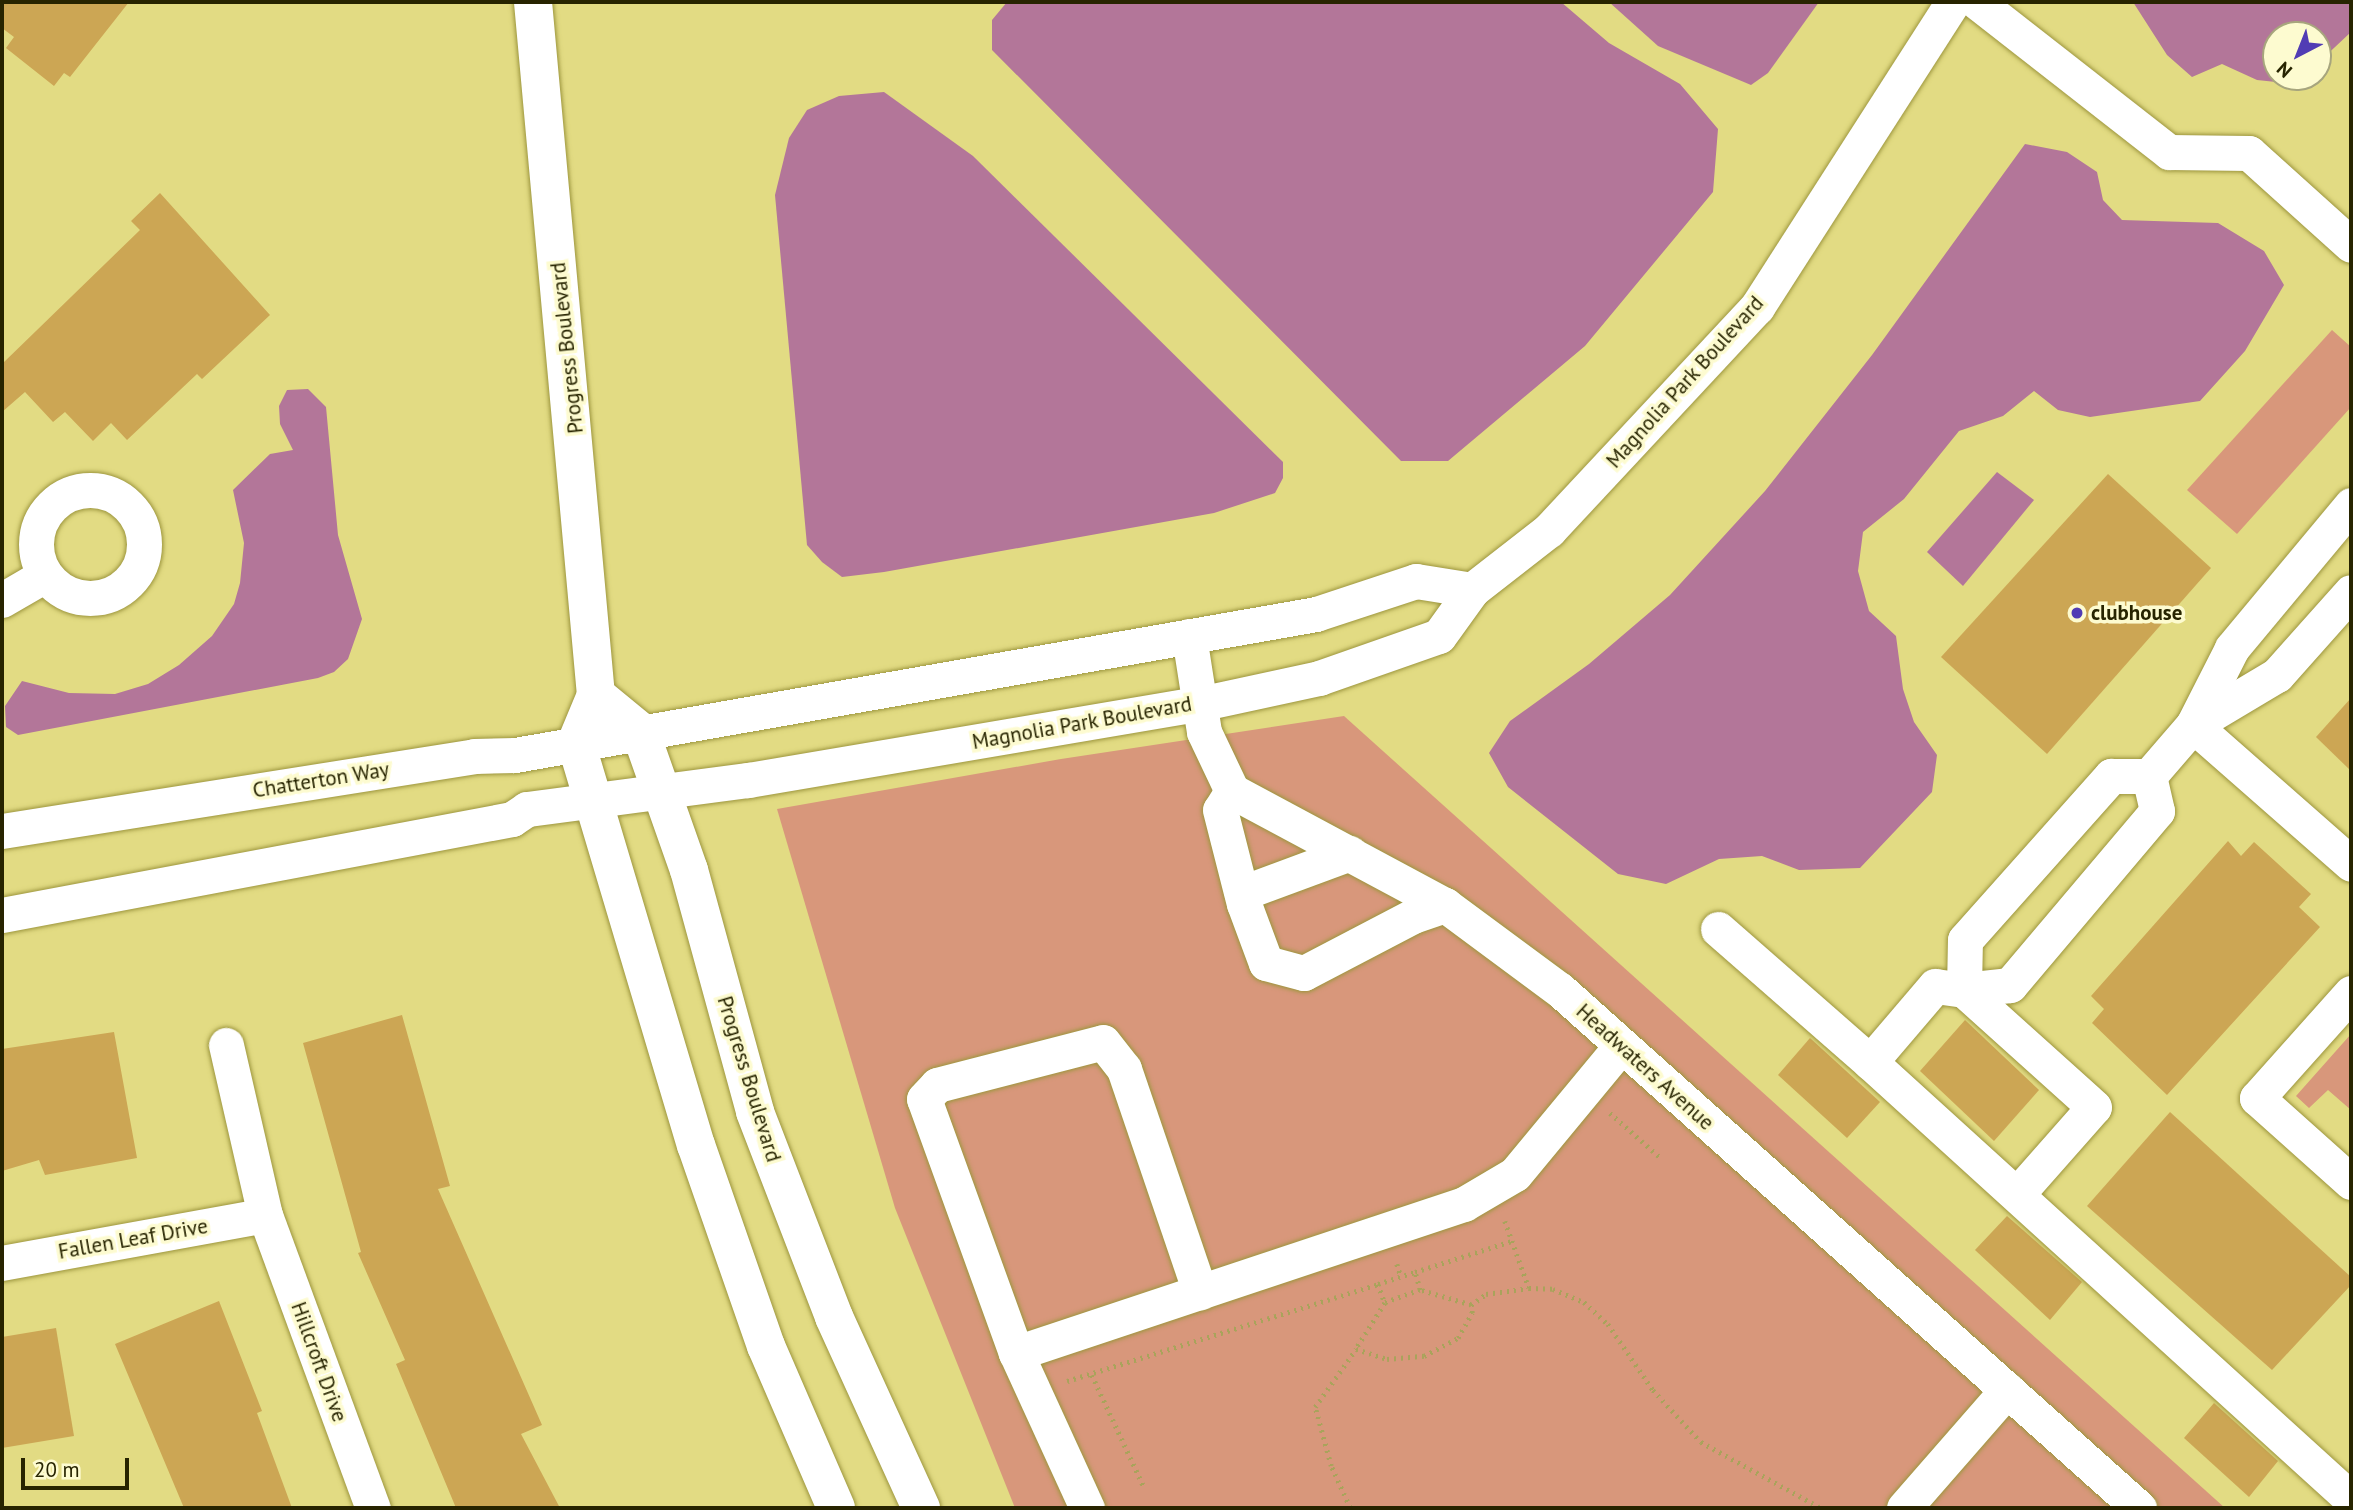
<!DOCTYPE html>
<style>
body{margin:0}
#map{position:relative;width:2353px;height:1510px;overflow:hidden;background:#e2db83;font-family:"PT Sans",sans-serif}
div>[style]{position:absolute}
.green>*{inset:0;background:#d8977b}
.water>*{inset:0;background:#b37699}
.building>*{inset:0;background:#cca654}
.path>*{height:4.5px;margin-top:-2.25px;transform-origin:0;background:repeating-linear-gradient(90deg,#a9a35b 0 2px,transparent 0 7px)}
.roads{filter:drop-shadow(0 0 2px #9d963e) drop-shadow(0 0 2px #9d963e)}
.minor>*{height:35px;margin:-17.5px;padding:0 17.5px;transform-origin:17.5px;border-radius:17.5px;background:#fff}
.minor>.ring{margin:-17.5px;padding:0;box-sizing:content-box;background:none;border:35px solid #fff;border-radius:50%}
.major>*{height:38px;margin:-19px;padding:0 19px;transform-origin:19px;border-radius:19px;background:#fff}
.dots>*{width:19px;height:19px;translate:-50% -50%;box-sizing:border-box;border:4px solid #fdfbd0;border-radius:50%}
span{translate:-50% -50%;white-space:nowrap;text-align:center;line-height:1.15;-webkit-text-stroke:7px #fdfbd0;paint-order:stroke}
.street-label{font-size:21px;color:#272400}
.poi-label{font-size:21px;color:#272400;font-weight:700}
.left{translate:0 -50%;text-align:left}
.frame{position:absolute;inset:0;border:4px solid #272400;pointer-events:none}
.north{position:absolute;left:2262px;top:21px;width:70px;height:70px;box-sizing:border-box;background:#fdfbd0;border:2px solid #a7a57d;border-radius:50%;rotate:222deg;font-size:19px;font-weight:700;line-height:28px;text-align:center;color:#272400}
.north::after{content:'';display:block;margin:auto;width:24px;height:32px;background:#513cb4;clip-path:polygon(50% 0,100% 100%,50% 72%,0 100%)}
.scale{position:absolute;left:21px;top:1458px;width:108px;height:32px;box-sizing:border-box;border:4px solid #272400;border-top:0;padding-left:9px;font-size:21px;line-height:24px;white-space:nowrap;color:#272400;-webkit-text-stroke:5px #fdfbd0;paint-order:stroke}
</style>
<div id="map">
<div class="green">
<i style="clip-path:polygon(2332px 330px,2351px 347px,2351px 407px,2237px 534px,2187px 490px)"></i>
<i style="clip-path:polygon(1344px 716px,2225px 1508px,1015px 1508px,895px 1208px,777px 809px,1061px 759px)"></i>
<i style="clip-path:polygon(2351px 1034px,2351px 1110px,2328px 1090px,2309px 1108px,2296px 1096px)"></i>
</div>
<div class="water">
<i style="clip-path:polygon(1007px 2px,1561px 2px,1609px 43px,1680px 84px,1718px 129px,1713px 192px,1585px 346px,1448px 461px,1401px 461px,992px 50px,992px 20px)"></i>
<i style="clip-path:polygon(1609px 2px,1819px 2px,1768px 73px,1751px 85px,1658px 46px)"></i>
<i style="clip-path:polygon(2133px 2px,2351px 2px,2351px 32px,2318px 63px,2318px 35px,2276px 35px,2276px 77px,2303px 77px,2296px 84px,2257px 80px,2222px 64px,2192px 77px,2167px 55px)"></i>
<i style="clip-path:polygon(884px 92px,973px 156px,1283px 462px,1283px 478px,1275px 493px,1214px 513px,884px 572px,842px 577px,822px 562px,807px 545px,775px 195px,789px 138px,807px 110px,839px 96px)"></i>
<i style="clip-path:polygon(2025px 144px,2067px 152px,2097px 172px,2103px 200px,2122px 220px,2218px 223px,2264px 251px,2284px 285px,2245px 351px,2200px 401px,2090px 417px,2058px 410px,2034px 391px,2003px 416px,1959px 431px,1904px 499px,1863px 532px,1858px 571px,1869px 611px,1896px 636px,1903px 689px,1914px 722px,1937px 755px,1932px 792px,1860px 868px,1799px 870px,1762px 856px,1719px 859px,1666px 884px,1618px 874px,1508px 787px,1489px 753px,1510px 721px,1589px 664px,1670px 595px,1765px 491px,1872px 355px)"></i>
<i style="clip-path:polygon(308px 389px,326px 407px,338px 535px,362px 619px,348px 659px,334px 672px,318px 678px,18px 735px,6px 727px,5px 706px,22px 681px,69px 693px,115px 694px,148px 684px,179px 665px,212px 636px,234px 604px,240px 583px,244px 543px,233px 490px,270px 454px,293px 450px,280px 424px,279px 406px,287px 390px)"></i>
<i style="clip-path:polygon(1997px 472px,2034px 500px,1963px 586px,1927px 552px)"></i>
</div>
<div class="building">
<i style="clip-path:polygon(2px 2px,129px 2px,70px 77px,64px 73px,54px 86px,6px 48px,14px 37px,2px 28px)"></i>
<i style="clip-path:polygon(160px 193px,270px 315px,202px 379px,197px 374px,127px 440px,111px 423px,93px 441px,65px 412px,53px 422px,25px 392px,2px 412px,2px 364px,140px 230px,131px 221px)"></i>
<i style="clip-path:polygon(2108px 474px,2211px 568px,2047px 754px,1941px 657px)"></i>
<i style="clip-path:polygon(2351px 698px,2351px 771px,2316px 737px)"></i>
<i style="clip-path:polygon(2228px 841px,2241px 856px,2254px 842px,2311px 894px,2299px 907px,2320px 927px,2167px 1095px,2092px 1023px,2104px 1009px,2091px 996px)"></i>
<i style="clip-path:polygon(402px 1015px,450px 1186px,438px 1189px,542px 1425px,521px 1434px,560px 1508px,456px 1508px,396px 1364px,405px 1360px,358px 1253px,361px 1252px,303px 1043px)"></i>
<i style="clip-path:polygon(1965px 1020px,2039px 1090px,1994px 1141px,1920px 1071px)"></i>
<i style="clip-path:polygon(114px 1032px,137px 1158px,45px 1175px,39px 1160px,2px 1171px,2px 1049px)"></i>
<i style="clip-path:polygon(1810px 1038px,1880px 1102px,1847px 1138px,1778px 1075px)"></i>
<i style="clip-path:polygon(2170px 1112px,2351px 1277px,2351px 1285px,2272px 1370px,2087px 1206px)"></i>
<i style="clip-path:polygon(2007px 1216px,2082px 1282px,2050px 1320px,1975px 1250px)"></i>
<i style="clip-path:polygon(219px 1301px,262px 1411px,257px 1413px,292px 1508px,184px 1508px,115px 1344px)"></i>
<i style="clip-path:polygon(56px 1328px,74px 1436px,2px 1448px,2px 1337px)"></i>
<i style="clip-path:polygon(2214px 1403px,2278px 1461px,2249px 1497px,2184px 1438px)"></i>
</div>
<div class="path">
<i style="left:1610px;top:1113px;width:69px;rotate:41.5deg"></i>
<i style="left:1505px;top:1221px;width:71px;rotate:70.3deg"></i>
<i style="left:1529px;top:1288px;width:24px;rotate:2deg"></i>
<i style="left:1553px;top:1289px;width:34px;rotate:23deg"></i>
<i style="left:1584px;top:1302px;width:33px;rotate:43deg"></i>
<i style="left:1608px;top:1324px;width:80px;rotate:55.7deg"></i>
<i style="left:1653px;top:1390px;width:71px;rotate:47.3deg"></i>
<i style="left:1701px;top:1442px;width:137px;rotate:28.8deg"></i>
<i style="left:1397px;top:1264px;width:13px;rotate:72deg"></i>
<i style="left:1378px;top:1284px;width:39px;rotate:-18deg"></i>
<i style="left:1420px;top:1290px;width:19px;rotate:-106deg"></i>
<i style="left:1415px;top:1272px;width:102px;rotate:-17.7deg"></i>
<i style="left:1471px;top:1305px;width:53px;rotate:-163.6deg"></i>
<i style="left:1420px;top:1290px;width:37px;rotate:160deg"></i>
<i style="left:1385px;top:1303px;width:54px;rotate:122.2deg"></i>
<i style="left:1356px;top:1349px;width:33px;rotate:18deg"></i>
<i style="left:1387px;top:1359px;width:37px;rotate:-5deg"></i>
<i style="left:1424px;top:1356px;width:38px;rotate:-28deg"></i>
<i style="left:1458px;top:1338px;width:29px;rotate:-61deg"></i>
<i style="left:1472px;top:1313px;width:8px;rotate:-97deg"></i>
<i style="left:1471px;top:1305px;width:19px;rotate:-36deg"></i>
<i style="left:1486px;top:1294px;width:43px;rotate:-7.9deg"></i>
<i style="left:1092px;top:1375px;width:123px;rotate:65.1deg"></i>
<i style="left:1067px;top:1381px;width:326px;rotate:-17.3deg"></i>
<i style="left:1378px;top:1284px;width:20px;rotate:70deg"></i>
<i style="left:1350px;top:1508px;width:46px;rotate:-114.3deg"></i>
<i style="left:1331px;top:1466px;width:61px;rotate:-105.2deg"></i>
<i style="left:1315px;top:1407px;width:71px;rotate:-54.7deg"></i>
</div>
<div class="roads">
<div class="minor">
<i style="left:1977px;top:2px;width:244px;rotate:38deg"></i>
<i style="left:2169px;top:152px;width:80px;rotate:0.7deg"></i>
<i style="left:2249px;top:153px;width:137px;rotate:42deg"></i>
<i class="ring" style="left:36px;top:490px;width:73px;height:73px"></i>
<i style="left:2px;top:600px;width:50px;rotate:-30.2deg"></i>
<i style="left:1189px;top:636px;width:97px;rotate:81.1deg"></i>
<i style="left:1204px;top:732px;width:65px;rotate:64.6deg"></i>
<i style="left:1232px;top:791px;width:242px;rotate:28.2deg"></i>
<i style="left:1445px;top:905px;width:143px;rotate:36.5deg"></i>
<i style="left:1560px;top:990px;width:777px;rotate:41.82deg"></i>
<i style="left:2193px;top:725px;width:210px;rotate:41.3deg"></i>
<i style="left:2193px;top:725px;width:98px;rotate:-30.8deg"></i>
<i style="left:2277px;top:675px;width:111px;rotate:-48.3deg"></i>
<i style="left:2149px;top:776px;width:36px;rotate:77deg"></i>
<i style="left:2157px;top:811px;width:228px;rotate:130.2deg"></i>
<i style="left:2010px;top:985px;width:46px;rotate:173.8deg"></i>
<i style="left:1964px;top:990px;width:29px;rotate:-172deg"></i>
<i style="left:1935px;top:986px;width:100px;rotate:130.5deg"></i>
<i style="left:1870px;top:1062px;width:650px;rotate:42.26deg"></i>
<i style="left:1232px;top:791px;width:22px;rotate:122deg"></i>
<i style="left:1220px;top:810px;width:97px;rotate:75.7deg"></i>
<i style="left:1244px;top:904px;width:63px;rotate:69.6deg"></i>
<i style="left:1266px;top:963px;width:39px;rotate:15deg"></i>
<i style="left:1304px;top:973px;width:123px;rotate:-27.6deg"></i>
<i style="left:1413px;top:916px;width:34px;rotate:-19deg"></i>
<i style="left:2px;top:831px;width:478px;rotate:-9deg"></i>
<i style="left:474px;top:756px;width:41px;rotate:-1.4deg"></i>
<i style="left:515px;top:755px;width:813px;rotate:-9.98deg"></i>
<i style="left:1316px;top:614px;width:105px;rotate:-18.3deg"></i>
<i style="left:1416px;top:581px;width:57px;rotate:9.1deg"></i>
<i style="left:1242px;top:893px;width:115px;rotate:-20.3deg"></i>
<i style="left:2px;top:915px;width:519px;rotate:-10.66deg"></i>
<i style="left:512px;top:819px;width:18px;rotate:-34deg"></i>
<i style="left:527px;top:809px;width:223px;rotate:-7.5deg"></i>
<i style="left:748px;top:780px;width:457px;rotate:-9.6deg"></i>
<i style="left:1199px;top:704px;width:123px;rotate:-12.2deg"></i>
<i style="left:1319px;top:678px;width:127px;rotate:-19.3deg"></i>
<i style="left:1439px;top:636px;width:57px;rotate:-54.3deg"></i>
<i style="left:1472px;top:590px;width:98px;rotate:-37.9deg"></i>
<i style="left:1549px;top:530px;width:305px;rotate:-47deg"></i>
<i style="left:1757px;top:307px;width:363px;rotate:-57.3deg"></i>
<i style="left:1718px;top:929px;width:202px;rotate:41.2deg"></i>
<i style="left:2351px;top:993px;width:141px;rotate:131.8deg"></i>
<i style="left:2257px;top:1098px;width:126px;rotate:41.8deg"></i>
<i style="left:226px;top:1045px;width:174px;rotate:77.1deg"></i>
<i style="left:265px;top:1215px;width:312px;rotate:69.8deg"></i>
<i style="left:2019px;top:1192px;width:113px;rotate:-48.6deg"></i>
<i style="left:2094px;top:1107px;width:175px;rotate:-138deg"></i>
<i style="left:1964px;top:990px;width:50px;rotate:-88.9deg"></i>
<i style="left:1965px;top:940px;width:220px;rotate:-48.3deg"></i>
<i style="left:2111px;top:776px;width:38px"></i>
<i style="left:2149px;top:776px;width:67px;rotate:-49.2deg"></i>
<i style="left:2193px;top:725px;width:86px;rotate:-63.1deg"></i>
<i style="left:2232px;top:648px;width:186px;rotate:-50.2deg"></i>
<i style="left:2px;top:1263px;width:267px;rotate:-10.3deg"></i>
<i style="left:1016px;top:1353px;width:472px;rotate:-18.4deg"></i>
<i style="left:1464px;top:1204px;width:59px;rotate:-30.5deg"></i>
<i style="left:1515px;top:1174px;width:166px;rotate:-50.4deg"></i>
<i style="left:1087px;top:1508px;width:170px;rotate:-114.6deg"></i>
<i style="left:1016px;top:1353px;width:270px;rotate:-109.9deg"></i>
<i style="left:924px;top:1099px;width:19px;rotate:-47deg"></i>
<i style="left:937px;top:1085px;width:171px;rotate:-14.5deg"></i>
<i style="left:1103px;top:1042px;width:34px;rotate:52deg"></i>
<i style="left:1124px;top:1069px;width:236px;rotate:71.2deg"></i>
<i style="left:1904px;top:1508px;width:157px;rotate:-48.9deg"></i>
</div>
<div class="major">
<i style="left:533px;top:2px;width:696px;rotate:84.81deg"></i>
<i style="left:596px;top:695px;width:52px;rotate:112.6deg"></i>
<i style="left:576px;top:743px;width:420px;rotate:73.4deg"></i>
<i style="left:696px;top:1145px;width:213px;rotate:70.8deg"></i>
<i style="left:766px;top:1346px;width:176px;rotate:66.6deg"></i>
<i style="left:596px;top:695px;width:57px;rotate:39.3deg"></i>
<i style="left:640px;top:731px;width:147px;rotate:70.6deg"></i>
<i style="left:689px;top:870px;width:251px;rotate:74.7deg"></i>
<i style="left:755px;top:1112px;width:220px;rotate:68.9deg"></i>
<i style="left:834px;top:1317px;width:210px;rotate:65.5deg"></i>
</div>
</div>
<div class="dots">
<i style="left:2077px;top:613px;background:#513cb4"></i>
</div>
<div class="street-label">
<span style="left:567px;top:348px;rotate:-96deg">Progress Boulevard</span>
<span style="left:1685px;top:382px;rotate:-48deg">Magnolia Park Boulevard</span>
<span style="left:1082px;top:723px;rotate:-10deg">Magnolia Park Boulevard</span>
<span style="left:321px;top:780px;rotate:-9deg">Chatterton Way</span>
<span style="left:1645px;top:1067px;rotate:42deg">Headwaters Avenue</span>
<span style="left:749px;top:1079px;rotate:73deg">Progress Boulevard</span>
<span style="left:133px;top:1239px;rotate:-10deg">Fallen Leaf Drive</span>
<span style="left:319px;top:1362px;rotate:70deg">Hillcroft Drive</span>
</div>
<div class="poi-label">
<span class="left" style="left:2091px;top:613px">clubhouse</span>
</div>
<div class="frame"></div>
<div class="north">N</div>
<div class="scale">20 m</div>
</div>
